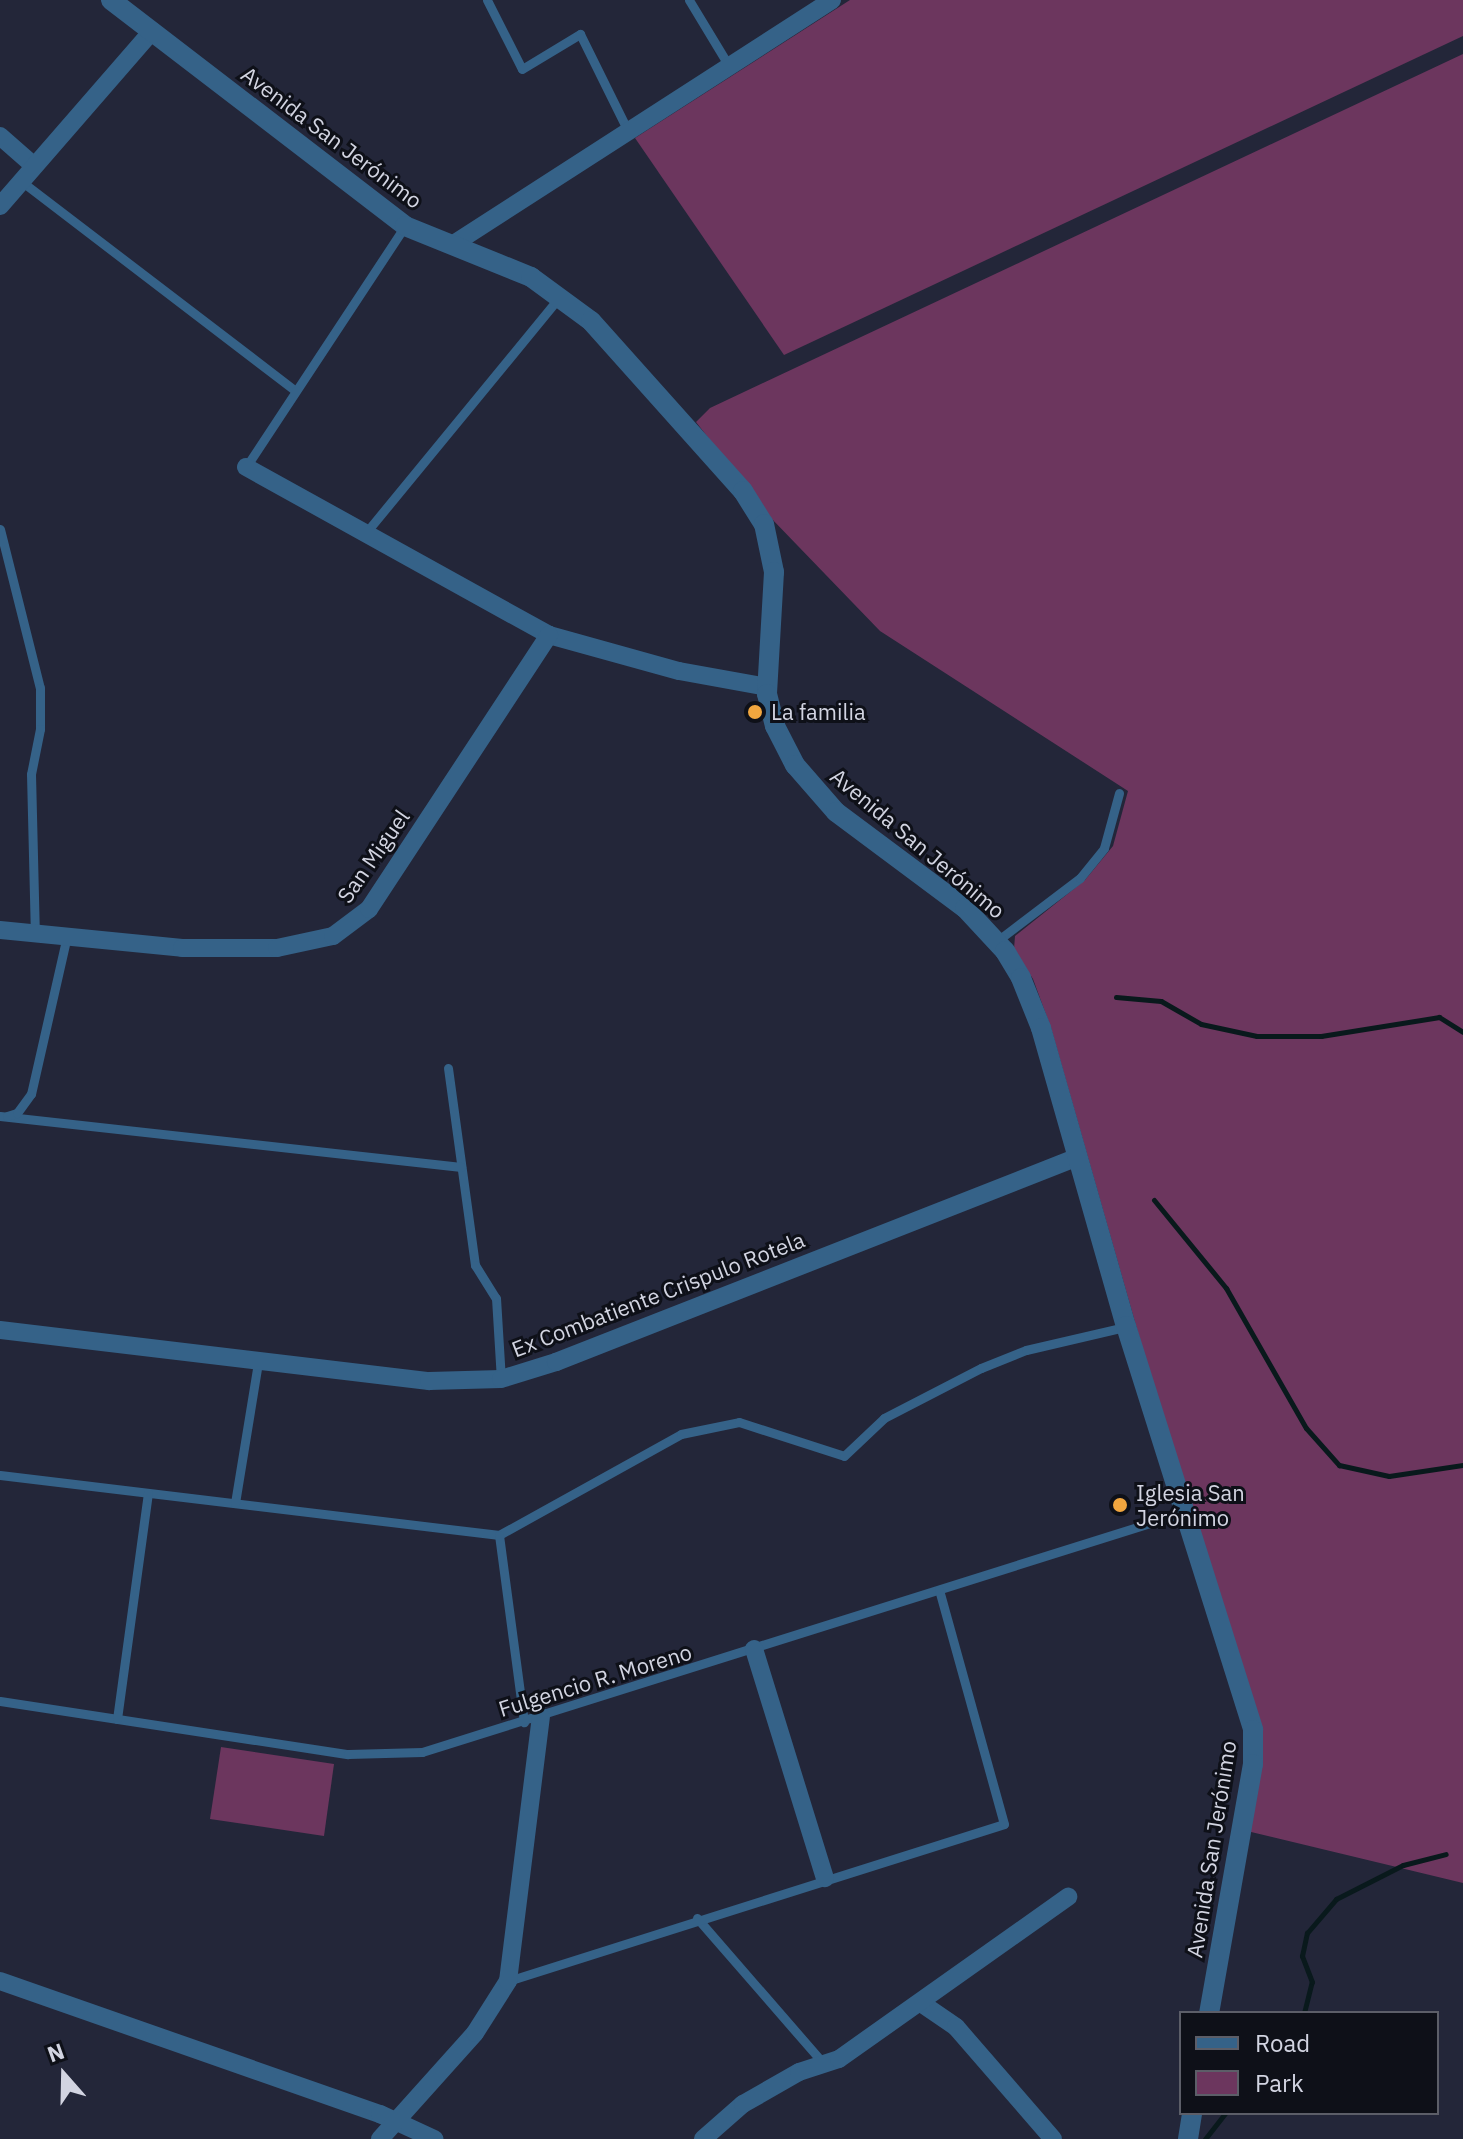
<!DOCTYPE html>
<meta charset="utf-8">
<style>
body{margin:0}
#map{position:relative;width:1463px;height:2139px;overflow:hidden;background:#232639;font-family:"IBM Plex Sans",sans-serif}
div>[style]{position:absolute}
.green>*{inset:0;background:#6c365e}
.stream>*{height:5px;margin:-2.5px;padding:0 2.5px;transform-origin:2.5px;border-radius:2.5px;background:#09191c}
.service>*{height:9px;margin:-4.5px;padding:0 4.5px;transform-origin:4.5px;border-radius:4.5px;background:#356288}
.minor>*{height:18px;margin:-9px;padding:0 9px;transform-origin:9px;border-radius:9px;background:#356288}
.tertiary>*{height:20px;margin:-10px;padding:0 10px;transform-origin:10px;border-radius:10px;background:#356288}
.dots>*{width:22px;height:22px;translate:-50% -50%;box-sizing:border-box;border:4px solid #0e1018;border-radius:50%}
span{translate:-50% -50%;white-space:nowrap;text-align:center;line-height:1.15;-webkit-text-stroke:6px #0e1018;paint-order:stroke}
.street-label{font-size:22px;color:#d2d4e1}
.poi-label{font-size:22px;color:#d2d4e1}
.left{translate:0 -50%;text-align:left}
.legend{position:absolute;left:1179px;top:2011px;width:260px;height:104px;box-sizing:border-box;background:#0e1018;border:2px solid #5c5e68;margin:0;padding:10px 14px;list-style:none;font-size:24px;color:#d2d4e1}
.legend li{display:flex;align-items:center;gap:16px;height:40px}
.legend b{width:40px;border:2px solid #5c5e68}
.north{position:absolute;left:24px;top:2035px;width:80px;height:80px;-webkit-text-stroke:6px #0e1018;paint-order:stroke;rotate:340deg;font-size:22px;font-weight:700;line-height:32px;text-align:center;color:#d2d4e1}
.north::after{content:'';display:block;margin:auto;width:28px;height:36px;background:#d2d4e1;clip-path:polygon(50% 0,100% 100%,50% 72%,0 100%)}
</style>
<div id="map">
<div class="green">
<i style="clip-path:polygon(850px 0,1463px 0,1463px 36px,784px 355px,635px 138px)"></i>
<i style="clip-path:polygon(1463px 54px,1463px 1883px,1247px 1831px,1261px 1763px,1051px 1028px,1033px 979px,1014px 949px,1015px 936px,1085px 880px,1113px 846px,1128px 791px,880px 631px,770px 517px,696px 422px,710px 408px)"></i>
<i style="clip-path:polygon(221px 1747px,334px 1764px,324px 1836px,210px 1819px)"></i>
</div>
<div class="stream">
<i style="left:1116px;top:997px;width:45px;rotate:5.1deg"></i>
<i style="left:1161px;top:1001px;width:46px;rotate:29.9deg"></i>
<i style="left:1201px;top:1024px;width:57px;rotate:12.1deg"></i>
<i style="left:1257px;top:1036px;width:64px"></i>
<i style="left:1321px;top:1036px;width:120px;rotate:-9.1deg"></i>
<i style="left:1439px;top:1017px;width:28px;rotate:32deg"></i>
<i style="left:1154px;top:1200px;width:114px;rotate:50.7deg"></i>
<i style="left:1226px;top:1288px;width:161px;rotate:60.3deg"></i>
<i style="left:1306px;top:1428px;width:50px;rotate:48.3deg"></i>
<i style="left:1339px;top:1465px;width:51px;rotate:12.4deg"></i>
<i style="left:1389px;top:1476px;width:75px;rotate:-8.5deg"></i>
<i style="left:1304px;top:2013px;width:32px;rotate:-76deg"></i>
<i style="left:1312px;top:1982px;width:28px;rotate:-111deg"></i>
<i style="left:1302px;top:1956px;width:24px;rotate:-78deg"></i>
<i style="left:1307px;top:1933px;width:45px;rotate:-49.5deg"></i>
<i style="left:1336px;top:1899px;width:75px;rotate:-26.9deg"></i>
<i style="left:1403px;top:1865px;width:44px;rotate:-14.3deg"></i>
<i style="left:1205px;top:2139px;width:33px;rotate:-52deg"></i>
</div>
<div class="service">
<i style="left:487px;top:0;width:77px;rotate:63.1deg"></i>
<i style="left:522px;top:69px;width:68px;rotate:-31.1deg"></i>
<i style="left:580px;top:34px;width:108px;rotate:63.7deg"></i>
<i style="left:689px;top:0;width:77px;rotate:58.8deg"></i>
<i style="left:21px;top:181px;width:342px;rotate:37.4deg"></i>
<i style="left:246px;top:467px;width:289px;rotate:-56.6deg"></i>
<i style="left:0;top:529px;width:164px;rotate:75.9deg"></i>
<i style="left:40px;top:688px;width:41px;rotate:90deg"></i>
<i style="left:40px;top:729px;width:46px;rotate:101.3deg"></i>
<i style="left:31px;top:774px;width:162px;rotate:88.6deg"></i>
<i style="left:364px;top:535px;width:309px;rotate:-50.6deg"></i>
<i style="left:997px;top:941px;width:104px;rotate:-37.2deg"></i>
<i style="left:1080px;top:878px;width:38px;rotate:-51deg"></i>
<i style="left:1104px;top:848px;width:57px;rotate:-74.7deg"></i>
<i style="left:448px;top:1068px;width:199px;rotate:82.2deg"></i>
<i style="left:475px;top:1265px;width:39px;rotate:58deg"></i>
<i style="left:496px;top:1298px;width:81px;rotate:86.5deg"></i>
<i style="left:0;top:1116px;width:464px;rotate:6.3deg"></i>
<i style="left:7px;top:1116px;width:10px;rotate:-17deg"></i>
<i style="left:17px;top:1113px;width:24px;rotate:-54deg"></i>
<i style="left:31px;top:1094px;width:158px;rotate:-77.2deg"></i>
<i style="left:0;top:1475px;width:503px;rotate:6.86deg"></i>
<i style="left:499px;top:1535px;width:208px;rotate:-29deg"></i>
<i style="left:681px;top:1434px;width:59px;rotate:-11.7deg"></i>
<i style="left:739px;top:1422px;width:110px;rotate:17.9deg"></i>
<i style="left:844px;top:1456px;width:55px;rotate:-43.5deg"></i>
<i style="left:884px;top:1418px;width:109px;rotate:-27.3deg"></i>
<i style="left:981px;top:1368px;width:48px;rotate:-21.8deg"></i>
<i style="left:1026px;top:1350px;width:102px;rotate:-13.1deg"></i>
<i style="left:235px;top:1503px;width:142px;rotate:-80.7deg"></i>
<i style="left:499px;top:1535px;width:189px;rotate:82.4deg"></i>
<i style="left:0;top:1701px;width:352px;rotate:8.7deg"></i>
<i style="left:348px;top:1754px;width:74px;rotate:-1.5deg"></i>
<i style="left:422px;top:1752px;width:800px;rotate:-17.46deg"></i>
<i style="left:117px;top:1719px;width:228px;rotate:-82.2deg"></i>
<i style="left:697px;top:1918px;width:195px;rotate:49deg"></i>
<i style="left:508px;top:1981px;width:520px;rotate:-17.56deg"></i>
<i style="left:1004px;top:1824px;width:243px;rotate:-105.5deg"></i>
</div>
<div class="minor">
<i style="left:0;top:136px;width:44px;rotate:41.3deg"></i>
<i style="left:0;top:206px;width:232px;rotate:-49deg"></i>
<i style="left:452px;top:245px;width:452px;rotate:-32.8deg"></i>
<i style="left:246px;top:467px;width:346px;rotate:29deg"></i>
<i style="left:549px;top:635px;width:135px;rotate:15.5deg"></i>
<i style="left:679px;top:671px;width:89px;rotate:10.3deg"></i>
<i style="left:0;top:930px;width:183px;rotate:5.6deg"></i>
<i style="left:182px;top:948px;width:95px"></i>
<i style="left:277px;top:948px;width:57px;rotate:-12.1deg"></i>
<i style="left:333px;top:936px;width:45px;rotate:-36.9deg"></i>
<i style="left:369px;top:909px;width:328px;rotate:-56.7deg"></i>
<i style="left:0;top:1330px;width:432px;rotate:6.8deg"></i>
<i style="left:429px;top:1381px;width:72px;rotate:-1.6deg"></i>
<i style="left:501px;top:1379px;width:58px;rotate:-17.2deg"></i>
<i style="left:556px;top:1362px;width:561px;rotate:-21.44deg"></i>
<i style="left:754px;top:1649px;width:240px;rotate:72.8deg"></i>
<i style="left:0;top:1981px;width:403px;rotate:19.3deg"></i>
<i style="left:380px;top:2114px;width:60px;rotate:24.8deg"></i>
<i style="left:921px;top:2003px;width:42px;rotate:34.4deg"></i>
<i style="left:956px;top:2027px;width:148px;rotate:49.1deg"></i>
<i style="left:380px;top:2139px;width:142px;rotate:-48.1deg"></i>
<i style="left:475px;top:2033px;width:62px;rotate:-57.6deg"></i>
<i style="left:508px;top:1981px;width:266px;rotate:-82.9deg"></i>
<i style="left:703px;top:2139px;width:53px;rotate:-41.2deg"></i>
<i style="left:743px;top:2104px;width:64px;rotate:-29.7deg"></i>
<i style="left:799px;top:2072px;width:42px;rotate:-18deg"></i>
<i style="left:839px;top:2059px;width:281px;rotate:-35.3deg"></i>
</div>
<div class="tertiary">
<i style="left:111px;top:0;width:371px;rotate:37.5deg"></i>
<i style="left:405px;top:226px;width:136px;rotate:22deg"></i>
<i style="left:531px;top:277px;width:74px;rotate:36.3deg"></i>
<i style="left:591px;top:321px;width:228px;rotate:48.2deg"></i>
<i style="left:743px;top:491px;width:39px;rotate:58deg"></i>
<i style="left:764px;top:524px;width:49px;rotate:78.2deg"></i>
<i style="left:774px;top:572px;width:122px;rotate:93.3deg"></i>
<i style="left:767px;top:694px;width:33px;rotate:76deg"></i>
<i style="left:775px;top:726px;width:44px;rotate:62.9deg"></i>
<i style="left:795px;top:765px;width:62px;rotate:48.9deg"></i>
<i style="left:836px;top:812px;width:161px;rotate:36.7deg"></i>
<i style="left:965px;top:908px;width:59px;rotate:47.1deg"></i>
<i style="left:1005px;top:951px;width:31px;rotate:59deg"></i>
<i style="left:1021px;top:978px;width:54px;rotate:68.2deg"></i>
<i style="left:1041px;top:1028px;width:310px;rotate:74.1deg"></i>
<i style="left:1126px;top:1326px;width:423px;rotate:72.5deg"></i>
<i style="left:1253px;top:1730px;width:34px;rotate:90deg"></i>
<i style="left:1253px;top:1764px;width:253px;rotate:100deg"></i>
<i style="left:1188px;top:2139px;width:26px;rotate:-81deg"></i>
</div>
<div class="dots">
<i style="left:755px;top:712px;background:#f1a63f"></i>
<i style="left:1120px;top:1505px;background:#f1a63f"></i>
</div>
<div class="street-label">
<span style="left:332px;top:137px;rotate:37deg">Avenida San Jerónimo</span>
<span style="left:918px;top:843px;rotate:40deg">Avenida San Jerónimo</span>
<span style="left:373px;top:856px;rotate:-55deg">San Miguel</span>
<span style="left:658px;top:1294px;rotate:-21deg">Ex Combatiente Crispulo Rotela</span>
<span style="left:595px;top:1680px;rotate:-17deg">Fulgencio R. Moreno</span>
<span style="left:1211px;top:1849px;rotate:-81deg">Avenida San Jerónimo</span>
</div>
<div class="poi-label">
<span class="left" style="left:771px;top:712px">La familia</span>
<span class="left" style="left:1136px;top:1505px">Iglesia San<br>Jerónimo</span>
</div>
<ul class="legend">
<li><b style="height:10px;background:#356288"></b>Road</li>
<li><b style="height:22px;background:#6c365e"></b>Park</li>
</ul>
<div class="north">N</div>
</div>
